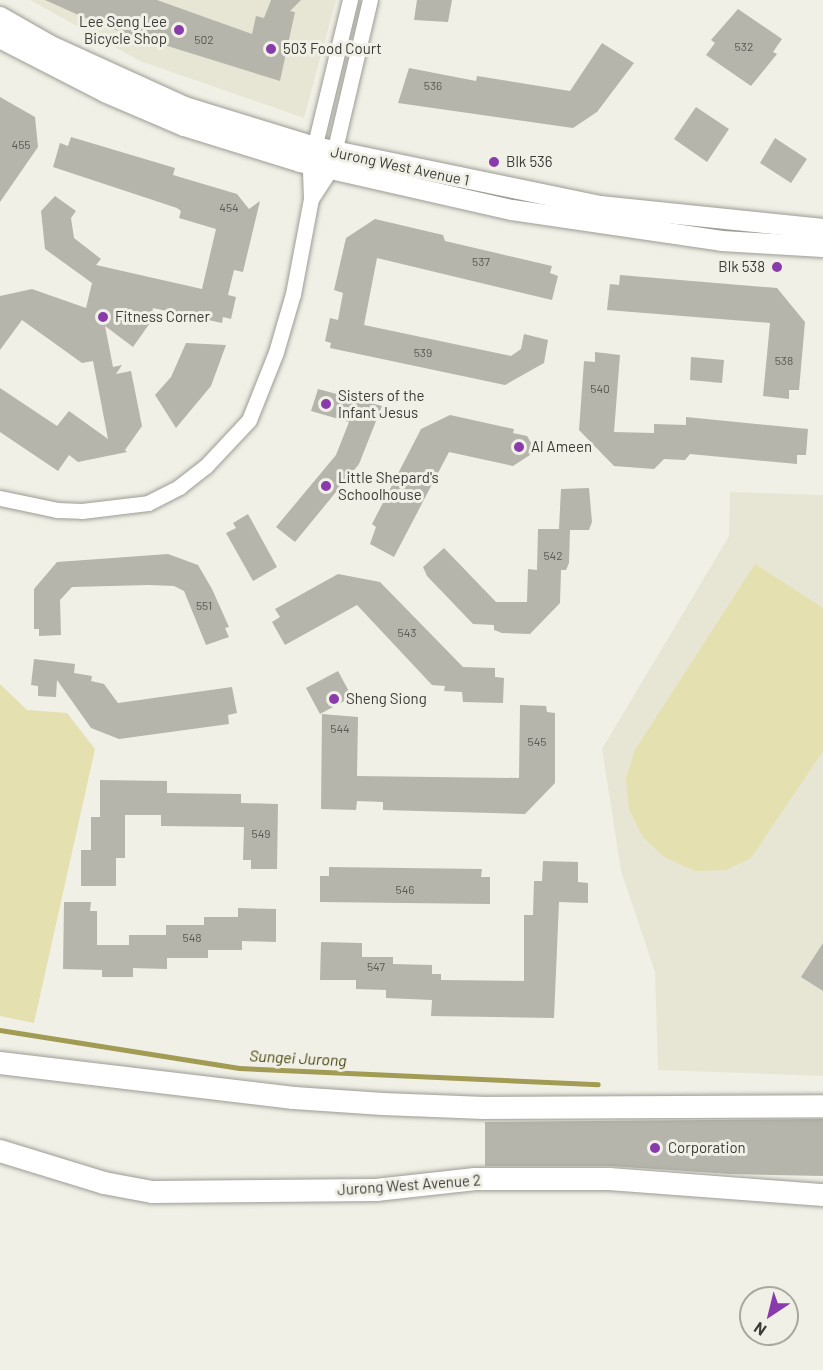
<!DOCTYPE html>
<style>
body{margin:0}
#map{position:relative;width:823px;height:1370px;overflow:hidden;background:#f1f0e7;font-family:Barlow,sans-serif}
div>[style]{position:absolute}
.built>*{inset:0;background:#e7e6d5}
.green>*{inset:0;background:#e4e0af}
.stream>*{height:4.5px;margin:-2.25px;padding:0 2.25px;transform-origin:2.25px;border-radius:2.25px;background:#a29b54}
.building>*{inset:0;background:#b5b5ac}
.roads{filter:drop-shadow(0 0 2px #9d9c94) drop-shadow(0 0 2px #9d9c94)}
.minor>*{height:15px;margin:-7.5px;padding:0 7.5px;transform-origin:7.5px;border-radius:7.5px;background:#fff}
.tertiary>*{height:20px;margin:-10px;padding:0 10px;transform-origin:10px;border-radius:10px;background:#fff}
.secondary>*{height:22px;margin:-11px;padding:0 11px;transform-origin:11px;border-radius:11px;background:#fff}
.dots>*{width:16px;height:16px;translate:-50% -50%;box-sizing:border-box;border:3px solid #f1f0e7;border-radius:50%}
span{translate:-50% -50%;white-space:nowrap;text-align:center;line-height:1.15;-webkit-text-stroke:6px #f1f0e7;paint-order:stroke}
.number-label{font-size:12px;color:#5a5a56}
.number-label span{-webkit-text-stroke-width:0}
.poi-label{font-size:15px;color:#3c3c39}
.right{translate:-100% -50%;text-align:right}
.left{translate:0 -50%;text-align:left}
.street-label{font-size:15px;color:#3c3c39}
.water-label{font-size:16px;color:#49430a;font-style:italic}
.north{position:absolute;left:739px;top:1286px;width:60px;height:60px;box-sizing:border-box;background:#f1f0e7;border:2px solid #a9a8a1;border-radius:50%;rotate:215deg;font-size:16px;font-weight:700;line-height:24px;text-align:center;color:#3c3c39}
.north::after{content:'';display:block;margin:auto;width:21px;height:27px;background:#893bac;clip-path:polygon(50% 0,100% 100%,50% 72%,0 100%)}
</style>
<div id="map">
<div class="built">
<i style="clip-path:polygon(30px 0,336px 0,304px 118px,140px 61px)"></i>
<i style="clip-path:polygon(730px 492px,823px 495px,823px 1076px,658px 1070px,655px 972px,621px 871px,602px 749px,729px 536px)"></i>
</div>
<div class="green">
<i style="clip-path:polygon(755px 564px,823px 608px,823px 751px,751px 858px,726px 870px,695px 871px,664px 857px,643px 837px,629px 809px,626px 778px,635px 750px)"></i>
<i style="clip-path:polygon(0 684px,27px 710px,67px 713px,95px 749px,34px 1023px,0 1016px)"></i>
</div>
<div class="stream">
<i style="left:0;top:1030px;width:242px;rotate:9deg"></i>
<i style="left:239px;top:1068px;width:359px;rotate:2.6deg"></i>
</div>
<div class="building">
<i style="clip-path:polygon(45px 0,157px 0,252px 34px,256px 16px,264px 18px,271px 0,301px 0,290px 11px,295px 12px,280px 81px,103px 26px)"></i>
<i style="clip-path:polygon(417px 0,452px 0,448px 22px,414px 20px)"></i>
<i style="clip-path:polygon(738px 9px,782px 39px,773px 52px,777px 54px,751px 86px,706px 55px,715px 43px,711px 40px)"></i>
<i style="clip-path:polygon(602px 43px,634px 63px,597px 112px,573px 128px,398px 103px,409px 68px,476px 81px,477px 76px,570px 91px)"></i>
<i style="clip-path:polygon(0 97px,35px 117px,38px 147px,0 202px)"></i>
<i style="clip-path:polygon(696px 107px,729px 129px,707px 162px,674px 139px)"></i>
<i style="clip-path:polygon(71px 137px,175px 168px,173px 175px,237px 194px,249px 209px,260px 201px,243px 272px,234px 270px,228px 295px,236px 297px,231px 319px,223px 317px,222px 323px,153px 308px,150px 323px,133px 347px,105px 326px,113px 367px,122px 365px,116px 374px,131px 371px,142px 426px,125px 450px,127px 452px,78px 462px,69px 455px,58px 471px,0 432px,0 388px,57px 426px,69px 411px,108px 439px,93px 361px,82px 363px,22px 320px,0 350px,0 296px,32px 289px,86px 308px,92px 283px,45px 249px,41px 211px,55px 196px,76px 211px,71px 218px,74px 238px,101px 259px,96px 265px,202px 289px,216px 229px,179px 218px,181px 211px,177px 208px,53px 167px,60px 143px,68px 146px)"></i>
<i style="clip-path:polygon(775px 138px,807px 159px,791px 183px,760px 163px)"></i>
<i style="clip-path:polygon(375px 219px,443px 235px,445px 241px,552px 266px,550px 273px,558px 276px,552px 300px,377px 258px,364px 325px,511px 356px,521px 349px,524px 334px,548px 340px,544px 363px,505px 385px,330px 348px,331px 343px,325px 341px,330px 318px,338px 320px,343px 293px,334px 290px,346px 238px)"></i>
<i style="clip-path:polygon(620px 275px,777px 288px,805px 322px,799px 390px,789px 390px,789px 399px,763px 396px,770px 323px,607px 310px,610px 284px,619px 285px)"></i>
<i style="clip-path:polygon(186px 343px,226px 345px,211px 386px,176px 428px,155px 395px,171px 377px)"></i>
<i style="clip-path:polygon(595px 352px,620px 355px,614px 432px,654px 433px,654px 424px,686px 425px,686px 417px,808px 429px,806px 455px,797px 455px,797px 464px,690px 454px,685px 460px,664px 459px,654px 469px,614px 466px,579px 430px,584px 361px,595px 362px)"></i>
<i style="clip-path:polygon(691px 357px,724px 360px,722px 383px,690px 380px)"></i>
<i style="clip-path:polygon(318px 389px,382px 406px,359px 464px,295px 542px,276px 527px,336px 455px,349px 422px,311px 411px)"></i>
<i style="clip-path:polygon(450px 415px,514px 429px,513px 433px,527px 436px,536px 451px,513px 466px,449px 452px,394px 557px,370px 544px,376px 527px,372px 524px,421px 429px)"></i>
<i style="clip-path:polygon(589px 488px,592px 522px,589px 530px,570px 530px,569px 563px,566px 570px,561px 570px,560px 603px,530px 634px,502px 633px,494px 630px,494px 625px,473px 624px,427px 576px,423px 567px,444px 548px,496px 602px,527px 602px,528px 569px,537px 570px,538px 529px,559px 529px,561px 489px)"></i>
<i style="clip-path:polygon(248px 514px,277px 567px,253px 581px,226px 533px,236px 528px,233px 523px)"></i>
<i style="clip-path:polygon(168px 554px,198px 565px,212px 589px,229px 627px,225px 628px,229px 637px,206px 645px,184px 591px,174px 586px,149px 585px,72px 587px,60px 600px,61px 635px,39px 636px,39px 629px,34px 629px,34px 589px,57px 562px)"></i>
<i style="clip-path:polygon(338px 574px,380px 582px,463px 667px,495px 668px,495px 677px,504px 678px,503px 703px,463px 702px,462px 692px,444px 691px,445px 686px,432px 685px,357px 605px,285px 645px,272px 622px,280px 617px,275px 609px)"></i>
<i style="clip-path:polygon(34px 659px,75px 664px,74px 673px,92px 676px,91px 681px,104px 684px,118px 703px,232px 687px,237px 713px,228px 715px,229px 724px,119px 739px,91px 728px,57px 680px,56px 697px,38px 696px,38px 686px,31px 685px)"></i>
<i style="clip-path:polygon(338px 671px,352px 697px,320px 714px,306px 688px)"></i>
<i style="clip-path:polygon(520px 705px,546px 706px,547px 712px,555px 713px,555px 783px,525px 814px,383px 810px,383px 802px,357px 801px,356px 810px,321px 809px,322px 714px,358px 717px,357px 776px,519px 778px)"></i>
<i style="clip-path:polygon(100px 780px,167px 781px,167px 793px,241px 794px,241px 803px,278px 804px,277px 869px,251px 869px,251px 860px,243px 860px,244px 827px,161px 826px,161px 815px,125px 815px,125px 858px,116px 858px,116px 886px,81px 886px,81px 850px,91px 850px,91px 817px,100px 817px)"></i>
<i style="clip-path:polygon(543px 861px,578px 862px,578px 882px,588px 883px,588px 903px,559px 902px,554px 1018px,431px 1016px,432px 1000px,386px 998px,386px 990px,356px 989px,356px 980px,320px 980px,321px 942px,362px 943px,362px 957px,393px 957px,393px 964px,432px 965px,432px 974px,441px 974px,441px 980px,524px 981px,524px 915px,533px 915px,534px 881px,542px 881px)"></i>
<i style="clip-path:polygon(329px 867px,482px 869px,481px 877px,490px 877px,490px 904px,320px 902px,320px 876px,329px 876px)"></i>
<i style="clip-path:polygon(64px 902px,91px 902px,90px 911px,97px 911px,97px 945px,129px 945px,129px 935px,166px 935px,166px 925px,204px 925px,204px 917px,238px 917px,238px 908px,276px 909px,276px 942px,242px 941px,242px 950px,208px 950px,208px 958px,167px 958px,167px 969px,133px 968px,133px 977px,102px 977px,102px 970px,63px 969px)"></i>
<i style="clip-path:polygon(823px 943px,823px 991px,801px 977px)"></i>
<i style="clip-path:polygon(823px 1119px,823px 1176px,730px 1174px,609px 1166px,485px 1166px,485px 1122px)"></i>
</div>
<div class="roads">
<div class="minor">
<i style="left:311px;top:199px;width:35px;rotate:-57deg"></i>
<i style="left:330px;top:170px;width:175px;rotate:-76.8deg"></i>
<i style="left:0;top:498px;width:58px;rotate:11.9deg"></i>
<i style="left:57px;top:510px;width:25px;rotate:2deg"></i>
<i style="left:82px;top:511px;width:66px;rotate:-6.9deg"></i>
<i style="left:148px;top:503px;width:35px;rotate:-27deg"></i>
<i style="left:179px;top:487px;width:33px;rotate:-38deg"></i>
<i style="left:205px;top:467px;width:64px;rotate:-46.9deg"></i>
<i style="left:249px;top:420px;width:73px;rotate:-68.3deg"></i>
<i style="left:276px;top:352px;width:60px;rotate:-73.7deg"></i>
<i style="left:293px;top:294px;width:97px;rotate:-79.3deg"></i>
<i style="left:311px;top:199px;width:34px;rotate:-92deg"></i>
<i style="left:310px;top:165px;width:170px;rotate:-76.4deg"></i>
</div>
<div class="tertiary">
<i style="left:0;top:17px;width:56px;rotate:29.7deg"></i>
<i style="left:49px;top:45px;width:149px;rotate:24.5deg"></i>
<i style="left:185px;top:107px;width:136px;rotate:17.1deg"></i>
<i style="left:315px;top:147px;width:291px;rotate:11.7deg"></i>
<i style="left:600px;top:206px;width:224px;rotate:5.9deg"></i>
<i style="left:0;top:38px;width:120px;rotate:27.2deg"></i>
<i style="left:107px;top:93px;width:84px;rotate:23.2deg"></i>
<i style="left:184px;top:126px;width:121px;rotate:17.2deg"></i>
<i style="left:300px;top:162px;width:217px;rotate:12.8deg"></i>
<i style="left:512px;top:210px;width:212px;rotate:8.4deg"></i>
<i style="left:722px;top:241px;width:101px;rotate:3.4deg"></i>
</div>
<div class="secondary">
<i style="left:0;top:1063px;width:296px;rotate:6.8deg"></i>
<i style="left:294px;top:1098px;width:89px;rotate:3.9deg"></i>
<i style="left:383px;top:1104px;width:102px;rotate:2.2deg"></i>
<i style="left:485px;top:1108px;width:338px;rotate:-0.3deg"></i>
<i style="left:0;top:1151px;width:109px;rotate:17.1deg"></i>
<i style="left:104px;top:1183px;width:49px;rotate:10.6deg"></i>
<i style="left:152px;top:1192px;width:224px;rotate:-0.5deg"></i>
<i style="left:376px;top:1190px;width:100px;rotate:-6.3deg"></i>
<i style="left:475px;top:1179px;width:134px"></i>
<i style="left:609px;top:1179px;width:215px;rotate:4.3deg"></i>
</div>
</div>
<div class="dots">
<i style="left:179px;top:30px;background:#893bac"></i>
<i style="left:271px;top:49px;background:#893bac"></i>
<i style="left:494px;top:162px;background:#893bac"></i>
<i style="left:777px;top:267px;background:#893bac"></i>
<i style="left:103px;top:317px;background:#893bac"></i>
<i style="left:326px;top:404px;background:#893bac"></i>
<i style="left:519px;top:447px;background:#893bac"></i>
<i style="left:326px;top:486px;background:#893bac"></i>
<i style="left:334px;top:699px;background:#893bac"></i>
<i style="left:655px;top:1148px;background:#893bac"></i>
</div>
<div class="number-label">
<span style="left:204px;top:40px">502</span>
<span style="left:744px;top:47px">532</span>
<span style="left:433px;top:86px">536</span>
<span style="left:21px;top:145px">455</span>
<span style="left:229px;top:208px">454</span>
<span style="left:481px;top:262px">537</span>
<span style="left:423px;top:353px">539</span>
<span style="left:784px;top:361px">538</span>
<span style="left:600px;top:389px">540</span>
<span style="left:553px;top:556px">542</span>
<span style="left:204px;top:606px">551</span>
<span style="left:407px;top:633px">543</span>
<span style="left:340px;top:729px">544</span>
<span style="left:537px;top:742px">545</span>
<span style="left:261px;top:834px">549</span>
<span style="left:405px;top:890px">546</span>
<span style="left:192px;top:938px">548</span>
<span style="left:376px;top:967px">547</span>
</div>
<div class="poi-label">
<span class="right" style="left:167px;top:30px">Lee Seng Lee<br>Bicycle Shop</span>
<span class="left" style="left:283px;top:49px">503 Food Court</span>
<span class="left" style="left:506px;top:162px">Blk 536</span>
<span class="right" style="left:765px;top:267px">Blk 538</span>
<span class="left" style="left:115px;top:317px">Fitness Corner</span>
<span class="left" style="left:338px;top:404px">Sisters of the<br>Infant Jesus</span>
<span class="left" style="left:531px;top:447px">Al Ameen</span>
<span class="left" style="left:338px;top:486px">Little Shepard's<br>Schoolhouse</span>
<span class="left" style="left:346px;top:699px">Sheng Siong</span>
<span class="left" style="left:668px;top:1148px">Corporation</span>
</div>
<div class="street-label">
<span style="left:400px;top:166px;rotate:12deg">Jurong West Avenue 1</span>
<span style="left:409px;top:1185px;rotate:-4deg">Jurong West Avenue 2</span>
</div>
<div class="water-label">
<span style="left:298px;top:1058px;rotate:3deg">Sungei Jurong</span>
</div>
<div class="north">N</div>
</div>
